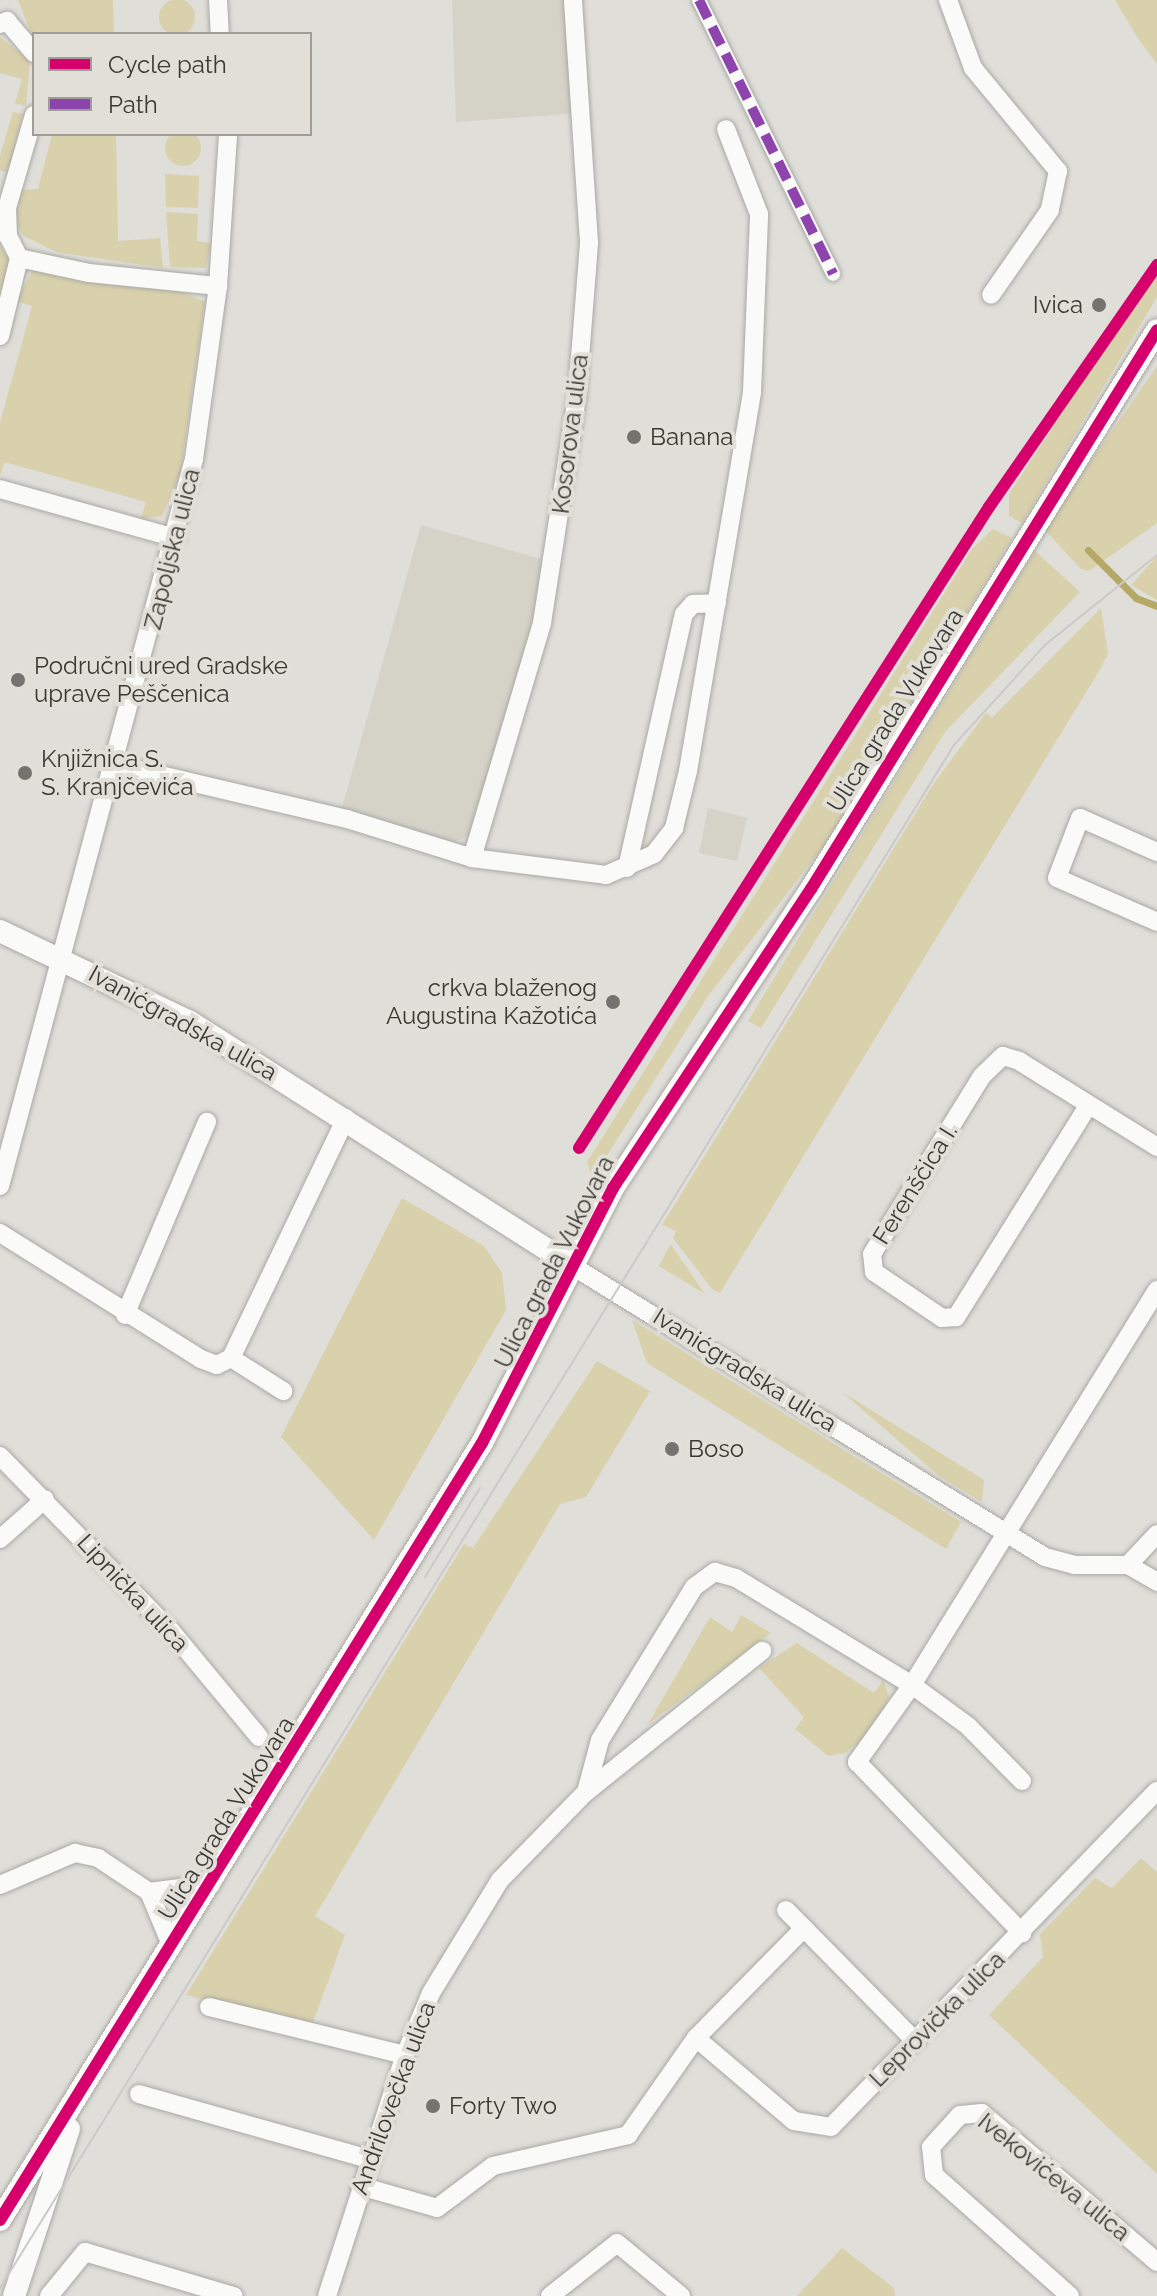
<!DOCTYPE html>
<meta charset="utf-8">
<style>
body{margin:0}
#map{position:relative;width:1157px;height:2296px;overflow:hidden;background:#dfded9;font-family:Raleway,sans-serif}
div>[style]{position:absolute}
.built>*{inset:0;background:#d5d2c8}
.green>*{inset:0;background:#d9d1ac}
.round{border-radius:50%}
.stream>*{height:7px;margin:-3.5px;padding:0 3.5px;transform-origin:3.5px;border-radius:3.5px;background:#b6a866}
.roads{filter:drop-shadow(0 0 2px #aaa9a5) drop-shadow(0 0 2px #aaa9a5)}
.pedestrian>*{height:14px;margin:-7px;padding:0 7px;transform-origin:7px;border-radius:7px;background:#fafaf9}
.minor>*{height:18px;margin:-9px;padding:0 9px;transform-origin:9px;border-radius:9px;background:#fafaf9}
.tertiary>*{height:22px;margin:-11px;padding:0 11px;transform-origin:11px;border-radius:11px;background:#fafaf9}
.tram>*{height:2px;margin:-1px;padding:0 1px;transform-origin:1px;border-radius:1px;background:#cbcaca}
.quiet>*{height:10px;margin-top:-5px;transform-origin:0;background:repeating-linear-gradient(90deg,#8e44ad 0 20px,transparent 0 30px)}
.cycleway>*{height:12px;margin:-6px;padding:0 6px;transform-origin:6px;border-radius:6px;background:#d6006c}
.dots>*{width:22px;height:22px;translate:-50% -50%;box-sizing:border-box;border:4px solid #e1dfd7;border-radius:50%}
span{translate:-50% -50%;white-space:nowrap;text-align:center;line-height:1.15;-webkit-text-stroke:8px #e1dfd7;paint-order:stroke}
.poi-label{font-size:24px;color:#3a3936}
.right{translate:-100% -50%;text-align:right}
.left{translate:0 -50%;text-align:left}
.street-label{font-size:24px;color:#3a3936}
.legend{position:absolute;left:32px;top:32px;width:280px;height:104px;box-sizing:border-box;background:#e1dfd7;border:2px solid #9e9d97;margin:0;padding:10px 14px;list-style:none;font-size:24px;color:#3a3936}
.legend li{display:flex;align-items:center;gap:16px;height:40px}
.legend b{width:40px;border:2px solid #9e9d97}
</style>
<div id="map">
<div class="built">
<i style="clip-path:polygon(452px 0,572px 0,579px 113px,456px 122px)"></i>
<i style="clip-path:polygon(421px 525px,544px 560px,518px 693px,471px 835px,453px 842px,342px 808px)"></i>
<i style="clip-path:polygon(708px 808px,747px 818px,737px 861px,699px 853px)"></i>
</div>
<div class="green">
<i class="round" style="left:159px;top:-1px;width:36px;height:36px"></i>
<i style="clip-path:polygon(18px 0,113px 0,114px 34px,34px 34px,34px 41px)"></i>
<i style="clip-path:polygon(1115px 0,1157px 0,1157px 64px,1137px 37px)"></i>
<i style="clip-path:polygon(0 37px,30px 61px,26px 106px,15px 103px,22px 79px,0 73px)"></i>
<i style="clip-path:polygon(13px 112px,23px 114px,8px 173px,0 170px,0 156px)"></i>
<i class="round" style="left:165px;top:130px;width:36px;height:36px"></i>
<i style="clip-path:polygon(52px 134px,116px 134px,118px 241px,160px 238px,163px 268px,56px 252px,22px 235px,12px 212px,20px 190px,38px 189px)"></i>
<i style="clip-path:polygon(165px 174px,199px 176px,198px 208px,166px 207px)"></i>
<i style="clip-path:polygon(166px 212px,198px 214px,197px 241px,211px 243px,206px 268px,170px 267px)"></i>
<i style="clip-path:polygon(0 246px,12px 263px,0 313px)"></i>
<i style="clip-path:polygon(1157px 269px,1157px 297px,1022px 523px,1009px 516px,1009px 494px)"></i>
<i style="clip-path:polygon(33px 270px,177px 290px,205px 302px,180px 476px,162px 516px,141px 519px,146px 502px,5px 462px,0 476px,0 423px,32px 306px,16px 301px)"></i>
<i style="clip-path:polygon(1157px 366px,1157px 523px,1089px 571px,1081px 569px,1044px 529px)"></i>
<i style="clip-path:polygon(993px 529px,1012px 538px,825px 844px,708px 996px,592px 1179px,587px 1162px,972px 549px)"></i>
<i style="clip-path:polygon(1035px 551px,1080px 592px,945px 732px,761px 1028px,748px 1021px)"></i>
<i style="clip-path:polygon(1157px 556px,1157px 600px,1131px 585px)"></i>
<i style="clip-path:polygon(1101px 608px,1108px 654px,1099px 671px,720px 1293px,712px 1289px,673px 1238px,676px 1231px,662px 1225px,934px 783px,986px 713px,992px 718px)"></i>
<i style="clip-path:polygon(402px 1198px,484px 1246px,502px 1273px,506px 1310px,374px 1540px,281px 1437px)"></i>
<i style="clip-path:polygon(670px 1245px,672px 1246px,705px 1294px,659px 1266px)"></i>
<i style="clip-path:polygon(632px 1320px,961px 1522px,946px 1549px,647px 1363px)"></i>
<i style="clip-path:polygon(597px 1361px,650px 1391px,586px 1497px,560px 1504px,315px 1916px,345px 1935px,312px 2025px,186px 1995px,464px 1544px,473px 1548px)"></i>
<i style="clip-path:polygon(842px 1392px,984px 1480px,982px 1502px,939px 1476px)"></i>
<i style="clip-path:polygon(741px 1615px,771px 1633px,648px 1724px,710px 1617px,732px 1632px)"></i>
<i style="clip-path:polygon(797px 1643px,874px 1693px,883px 1680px,889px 1697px,876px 1728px,845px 1753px,828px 1756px,795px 1729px,804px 1717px,759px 1668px)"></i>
<i style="clip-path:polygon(1141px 1858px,1157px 1872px,1157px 2174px,989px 2015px,1043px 1957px,1040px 1934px,1095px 1878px,1112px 1888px)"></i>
<i style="clip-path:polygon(842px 2248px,894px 2288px,895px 2296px,797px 2296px)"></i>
</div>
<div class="stream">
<i style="left:1088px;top:550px;width:68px;rotate:45deg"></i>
<i style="left:1136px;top:598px;width:22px;rotate:21deg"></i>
</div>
<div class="roads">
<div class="pedestrian">
<i style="left:699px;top:0;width:305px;rotate:63.9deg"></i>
</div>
<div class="minor">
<i style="left:218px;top:0;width:34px;rotate:87deg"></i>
<i style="left:948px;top:0;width:72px;rotate:69.8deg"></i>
<i style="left:973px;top:68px;width:134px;rotate:50.5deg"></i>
<i style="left:1058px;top:171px;width:40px;rotate:102deg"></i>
<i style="left:1050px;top:210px;width:103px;rotate:124.8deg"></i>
<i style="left:0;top:24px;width:8px;rotate:-23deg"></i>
<i style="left:7px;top:21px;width:42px;rotate:49.8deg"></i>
<i style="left:34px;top:115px;width:97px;rotate:106.2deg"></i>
<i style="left:7px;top:208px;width:28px;rotate:88deg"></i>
<i style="left:8px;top:236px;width:25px;rotate:63deg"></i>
<i style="left:19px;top:258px;width:72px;rotate:12.1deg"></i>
<i style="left:89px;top:273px;width:130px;rotate:5.8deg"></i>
<i style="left:0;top:336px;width:80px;rotate:-76.3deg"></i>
<i style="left:0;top:489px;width:182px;rotate:15.6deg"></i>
<i style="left:114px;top:764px;width:239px;rotate:13.3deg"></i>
<i style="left:347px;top:819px;width:131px;rotate:17.3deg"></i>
<i style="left:472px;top:858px;width:135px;rotate:7.2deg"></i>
<i style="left:606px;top:875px;width:52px;rotate:-23.6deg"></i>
<i style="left:654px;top:854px;width:33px;rotate:-52deg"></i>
<i style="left:674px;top:828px;width:59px;rotate:-76.2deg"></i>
<i style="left:688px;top:771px;width:384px;rotate:-80.4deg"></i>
<i style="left:752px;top:392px;width:178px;rotate:-87.7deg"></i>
<i style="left:759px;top:214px;width:91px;rotate:-111.2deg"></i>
<i style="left:1157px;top:852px;width:84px;rotate:-156.2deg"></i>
<i style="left:1080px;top:818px;width:64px;rotate:111deg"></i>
<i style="left:1057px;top:878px;width:109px;rotate:23.7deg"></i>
<i style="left:472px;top:858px;width:245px;rotate:-73.4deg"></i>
<i style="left:542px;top:623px;width:230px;rotate:-81.2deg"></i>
<i style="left:577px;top:396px;width:154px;rotate:-85.5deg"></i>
<i style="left:589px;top:242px;width:243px;rotate:-93.8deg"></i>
<i style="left:627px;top:868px;width:260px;rotate:-77.4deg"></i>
<i style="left:684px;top:614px;width:13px;rotate:-48deg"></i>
<i style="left:693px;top:604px;width:24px;rotate:-2deg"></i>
<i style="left:1088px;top:1106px;width:249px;rotate:122deg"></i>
<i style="left:956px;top:1317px;width:14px;rotate:176deg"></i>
<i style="left:942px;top:1318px;width:82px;rotate:-145.9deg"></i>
<i style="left:874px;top:1272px;width:18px;rotate:-96deg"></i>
<i style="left:872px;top:1254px;width:209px;rotate:-58.3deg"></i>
<i style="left:982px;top:1076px;width:29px;rotate:-44deg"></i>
<i style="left:1003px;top:1056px;width:17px;rotate:17deg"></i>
<i style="left:1019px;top:1061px;width:163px;rotate:31.9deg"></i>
<i style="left:0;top:1186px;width:752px;rotate:-75.06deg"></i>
<i style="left:194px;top:459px;width:175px;rotate:-82.1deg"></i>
<i style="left:218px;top:286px;width:152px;rotate:-86.2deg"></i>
<i style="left:0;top:1233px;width:237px;rotate:32.1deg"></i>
<i style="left:201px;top:1359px;width:17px;rotate:21deg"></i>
<i style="left:217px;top:1365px;width:16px;rotate:-27deg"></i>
<i style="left:231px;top:1358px;width:62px;rotate:32.4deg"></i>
<i style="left:574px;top:1267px;width:553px;rotate:31.62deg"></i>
<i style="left:1045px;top:1557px;width:30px;rotate:15deg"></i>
<i style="left:1074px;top:1565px;width:54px"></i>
<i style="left:1128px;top:1565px;width:34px;rotate:30deg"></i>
<i style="left:125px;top:1315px;width:210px;rotate:-67deg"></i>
<i style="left:231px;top:1358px;width:266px;rotate:-64.4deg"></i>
<i style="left:0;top:1456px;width:245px;rotate:45.7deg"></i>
<i style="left:171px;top:1631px;width:138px;rotate:50.3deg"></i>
<i style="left:0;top:1539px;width:60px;rotate:-41.6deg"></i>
<i style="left:1128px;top:1565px;width:42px;rotate:-46.9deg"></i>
<i style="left:1022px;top:1781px;width:77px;rotate:-134.5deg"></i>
<i style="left:968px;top:1726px;width:69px;rotate:-143.8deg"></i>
<i style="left:912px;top:1685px;width:95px;rotate:125.5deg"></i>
<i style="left:857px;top:1762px;width:238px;rotate:46deg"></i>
<i style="left:586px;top:1792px;width:54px;rotate:-74.9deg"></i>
<i style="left:600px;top:1740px;width:180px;rotate:-58.4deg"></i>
<i style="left:694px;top:1587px;width:26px;rotate:-36deg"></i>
<i style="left:715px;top:1572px;width:22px;rotate:16deg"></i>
<i style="left:736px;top:1578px;width:206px;rotate:31.3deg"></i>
<i style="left:912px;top:1685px;width:465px;rotate:-58.2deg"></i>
<i style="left:0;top:1885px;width:82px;rotate:-23.1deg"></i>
<i style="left:75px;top:1853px;width:24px;rotate:12deg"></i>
<i style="left:98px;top:1858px;width:61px;rotate:33.7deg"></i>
<i style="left:786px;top:1910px;width:182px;rotate:45.4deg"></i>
<i style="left:172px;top:1947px;width:60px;rotate:-112.7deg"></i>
<i style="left:149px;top:1892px;width:63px;rotate:-7.4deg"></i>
<i style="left:209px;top:2007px;width:202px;rotate:13.8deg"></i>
<i style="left:696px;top:2038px;width:128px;rotate:40.3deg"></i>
<i style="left:794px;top:2121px;width:37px;rotate:9deg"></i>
<i style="left:831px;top:2127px;width:468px;rotate:-45.9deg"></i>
<i style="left:139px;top:2094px;width:239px;rotate:15.8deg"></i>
<i style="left:360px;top:2186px;width:80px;rotate:15.9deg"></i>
<i style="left:437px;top:2208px;width:70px;rotate:-36.9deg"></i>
<i style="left:493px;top:2166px;width:139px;rotate:-12.9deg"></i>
<i style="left:628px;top:2135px;width:118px;rotate:-55deg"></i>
<i style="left:696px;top:2038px;width:154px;rotate:-45.5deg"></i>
<i style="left:49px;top:2296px;width:57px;rotate:-50.7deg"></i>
<i style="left:85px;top:2252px;width:155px;rotate:16.5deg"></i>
<i style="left:327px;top:2296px;width:253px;rotate:-72.1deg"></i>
<i style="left:405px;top:2055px;width:67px;rotate:-67.2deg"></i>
<i style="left:431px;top:1993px;width:132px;rotate:-58.6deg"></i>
<i style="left:500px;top:1880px;width:123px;rotate:-45.7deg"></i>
<i style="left:586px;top:1792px;width:226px;rotate:-38.7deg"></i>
<i style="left:550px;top:2296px;width:85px;rotate:-38.3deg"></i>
<i style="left:617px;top:2243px;width:83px;rotate:39.6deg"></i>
<i style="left:1070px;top:2296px;width:182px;rotate:-138.3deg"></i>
<i style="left:934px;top:2175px;width:28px;rotate:-96deg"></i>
<i style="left:931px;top:2147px;width:43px;rotate:-47.8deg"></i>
<i style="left:960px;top:2115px;width:22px;rotate:-5deg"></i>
<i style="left:982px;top:2113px;width:230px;rotate:40.4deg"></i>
</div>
<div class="tertiary">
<i style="left:0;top:931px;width:211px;rotate:25.6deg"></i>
<i style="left:190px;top:1022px;width:456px;rotate:32.5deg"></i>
<i style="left:0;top:2220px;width:914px;rotate:-58.19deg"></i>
<i style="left:482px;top:1443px;width:287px;rotate:-62.8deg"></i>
<i style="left:613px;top:1188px;width:359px;rotate:-56.5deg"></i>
<i style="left:811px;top:889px;width:657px;rotate:-58.24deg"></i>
<i style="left:14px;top:2296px;width:176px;rotate:-71.8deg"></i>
</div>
</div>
<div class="tram">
<i style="left:425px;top:1577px;width:105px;rotate:-58.3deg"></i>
<i style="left:0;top:2288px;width:1814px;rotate:-58.27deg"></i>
<i style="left:954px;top:745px;width:135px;rotate:-47.7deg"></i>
<i style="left:1045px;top:645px;width:144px;rotate:-38.8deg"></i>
</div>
<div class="quiet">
<i style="left:699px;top:0;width:305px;rotate:63.9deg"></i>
</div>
<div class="cycleway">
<i style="left:579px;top:1148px;width:761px;rotate:-57.4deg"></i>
<i style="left:989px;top:507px;width:295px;rotate:-55.2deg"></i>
<i style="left:0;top:2220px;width:914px;rotate:-58.19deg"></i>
<i style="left:482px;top:1443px;width:287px;rotate:-62.8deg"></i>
<i style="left:613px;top:1188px;width:359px;rotate:-56.5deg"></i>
<i style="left:811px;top:889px;width:657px;rotate:-58.24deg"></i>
</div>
<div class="dots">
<i style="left:1099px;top:305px;background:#74736f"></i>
<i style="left:634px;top:437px;background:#74736f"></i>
<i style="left:18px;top:680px;background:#74736f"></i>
<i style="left:25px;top:773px;background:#74736f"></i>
<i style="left:613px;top:1002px;background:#74736f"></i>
<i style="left:672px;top:1449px;background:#74736f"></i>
<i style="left:433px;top:2106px;background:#74736f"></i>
</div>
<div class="poi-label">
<span class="right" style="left:1083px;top:305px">Ivica</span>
<span class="left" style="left:650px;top:437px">Banana</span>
<span class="left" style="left:34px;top:680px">Područni ured Gradske<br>uprave Peščenica</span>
<span class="left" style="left:41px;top:773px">Knjižnica S.<br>S. Kranjčevića</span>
<span class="right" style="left:597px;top:1002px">crkva blaženog<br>Augustina Kažotića</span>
<span class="left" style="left:688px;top:1449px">Boso</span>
<span class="left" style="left:449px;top:2106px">Forty Two</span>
</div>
<div class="street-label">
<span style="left:570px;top:434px;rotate:-83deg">Kosorova ulica</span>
<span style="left:172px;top:549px;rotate:-76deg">Zapoljska ulica</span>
<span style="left:895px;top:710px;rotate:-58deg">Ulica grada Vukovara</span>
<span style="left:183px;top:1023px;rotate:29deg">Ivanićgradska ulica</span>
<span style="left:915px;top:1184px;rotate:-58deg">Ferenščica I.</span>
<span style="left:554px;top:1262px;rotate:-63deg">Ulica grada Vukovara</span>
<span style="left:745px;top:1370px;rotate:32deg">Ivanićgradska ulica</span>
<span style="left:133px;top:1593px;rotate:47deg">Lipnička ulica</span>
<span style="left:226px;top:1818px;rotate:-58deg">Ulica grada Vukovara</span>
<span style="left:937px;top:2019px;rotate:-45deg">Leprovička ulica</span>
<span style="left:393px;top:2098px;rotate:-70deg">Andrilovečka ulica</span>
<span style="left:1054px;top:2177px;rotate:39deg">Ivekovićeva ulica</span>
</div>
<ul class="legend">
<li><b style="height:10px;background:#d6006c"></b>Cycle path</li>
<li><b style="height:10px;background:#8e44ad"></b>Path</li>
</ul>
</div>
